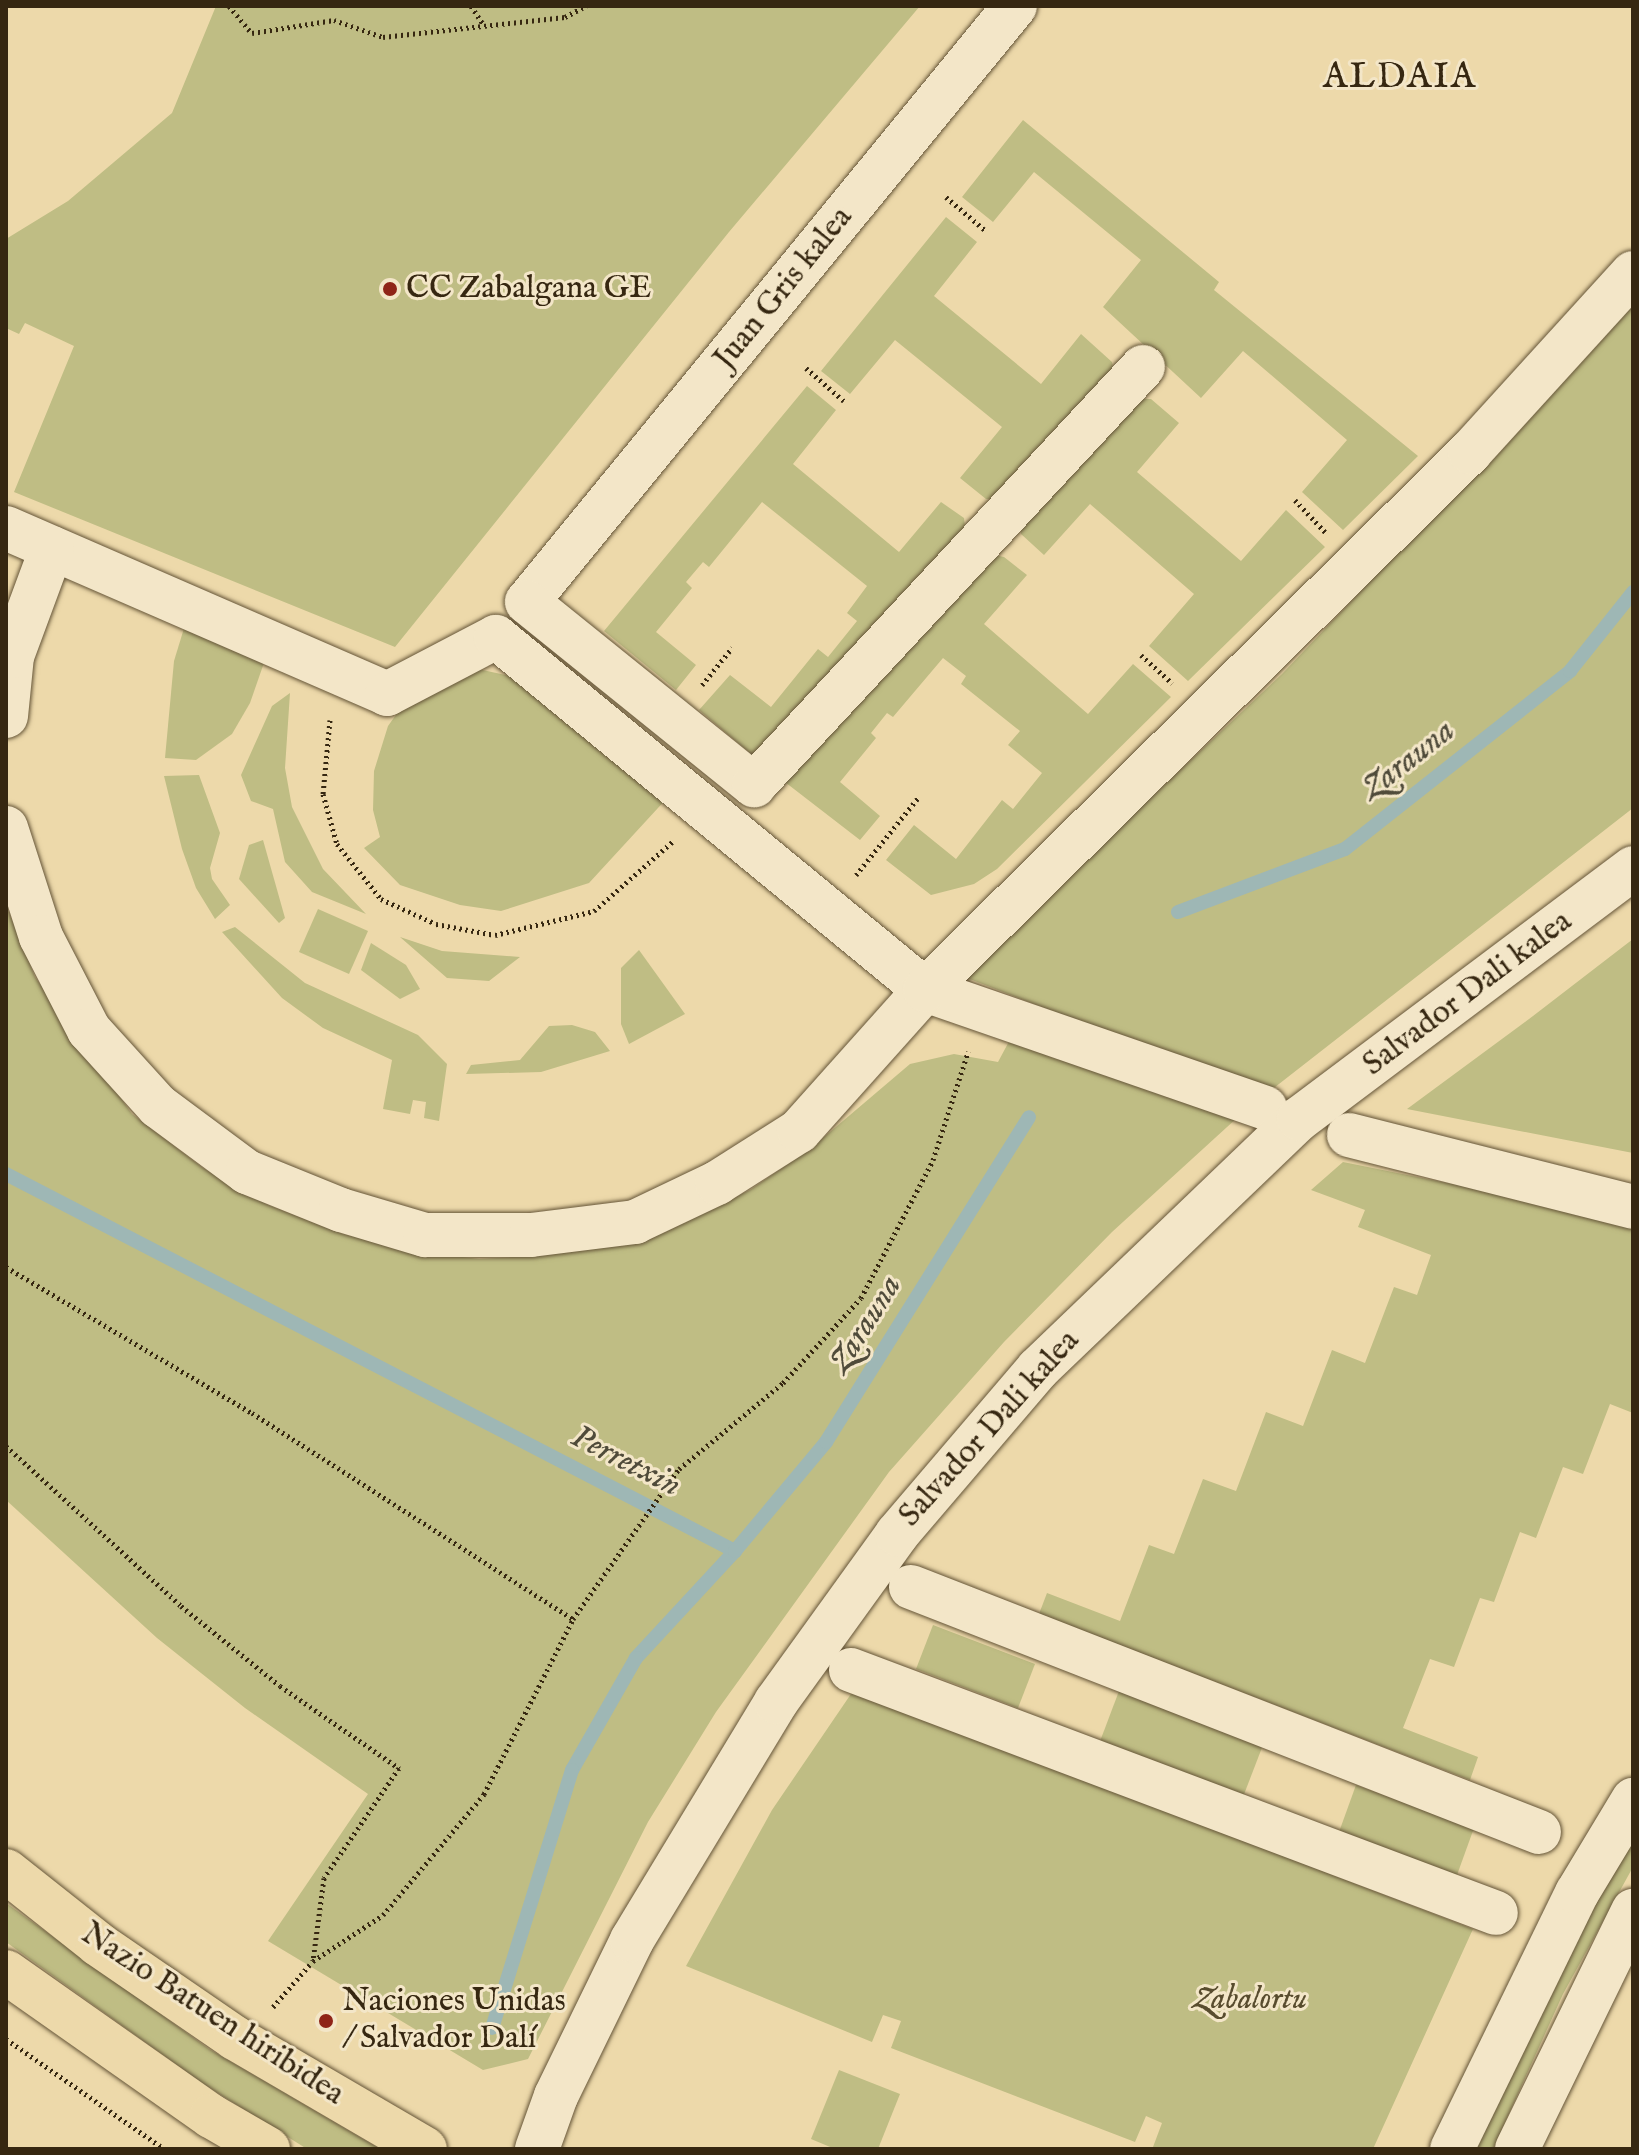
<!DOCTYPE html>
<meta charset="utf-8">
<style>
body{margin:0}
#map{position:relative;width:1639px;height:2155px;overflow:hidden;background:#edd9aa;font-family:"IM FELL English",serif}
div>[style]{position:absolute}
.green>*{inset:0;background:#bfbd84}
.stream>*{height:14px;margin:-7px;padding:0 7px;transform-origin:7px;border-radius:7px;background:#9eb7b5}
.path>*{height:5px;margin-top:-2.5px;transform-origin:0;background:repeating-linear-gradient(90deg,#362711 0 2px,transparent 0 6px)}
.roads{filter:drop-shadow(0 0 2px #645437) drop-shadow(0 0 2px #645437)}
.minor>*{height:44px;margin:-22px;padding:0 22px;transform-origin:22px;border-radius:22px;background:#f3e6c8}
.major>*{height:44px;margin:-22px;padding:0 22px;transform-origin:22px;border-radius:22px;background:#edd9aa}
.dots>*{width:22px;height:22px;translate:-50% -50%;box-sizing:border-box;border:4px solid #f3e6c8;border-radius:50%}
span{translate:-50% -50%;white-space:nowrap;text-align:center;line-height:1.15;-webkit-text-stroke:6px #f3e6c8;paint-order:stroke}
.poi-label{font-size:32px;color:#362711}
.left{translate:0 -50%;text-align:left}
.street-label{font-size:32px;color:#362711}
.park-label{font-size:32px;color:#584c2e;font-style:italic}
.water-label{font-size:34px;color:#504b3a;font-style:italic}
.quarter-label{font-size:36px;color:#362711;letter-spacing:2px}
.frame{position:absolute;inset:0;border:8px solid #362711;pointer-events:none}
</style>
<div id="map">
<div class="green">
<i style="clip-path:polygon(216px 6px,920px 6px,729px 232px,395px 647px,14px 492px,74px 346px,25px 323px,19px 334px,6px 328px,6px 239px,68px 201px,172px 113px)"></i>
<i style="clip-path:polygon(1023px 120px,1219px 282px,1214px 290px,1418px 456px,1343px 530px,1302px 492px,1347px 440px,1243px 351px,1201px 398px,1103px 307px,1141px 260px,1034px 172px,993px 222px,962px 197px)"></i>
<i style="clip-path:polygon(946px 217px,977px 242px,934px 296px,1041px 384px,1081px 334px,1112px 362px,1114px 373px,1000px 499px,986px 499px,960px 478px,1002px 427px,895px 340px,850px 394px,821px 371px)"></i>
<i style="clip-path:polygon(1633px 306px,1633px 808px,1266px 1094px,962px 976px,1282px 674px)"></i>
<i style="clip-path:polygon(807px 386px,836px 410px,793px 464px,899px 552px,941px 502px,964px 518px,966px 536px,757px 759px,699px 710px,730px 675px,771px 707px,818px 649px,828px 657px,857px 621px,847px 613px,867px 586px,762px 502px,709px 567px,703px 562px,686px 582px,692px 588px,656px 632px,696px 665px,676px 690px,604px 631px)"></i>
<i style="clip-path:polygon(1137px 399px,1151px 399px,1179px 423px,1137px 472px,1241px 561px,1286px 510px,1325px 547px,1188px 681px,1149px 646px,1194px 594px,1090px 504px,1044px 555px,1021px 534px,1021px 523px)"></i>
<i style="clip-path:polygon(988px 554px,1004px 557px,1027px 575px,984px 624px,1088px 714px,1133px 664px,1171px 697px,997px 869px,974px 884px,931px 895px,886px 860px,914px 825px,956px 859px,1002px 800px,1013px 809px,1042px 773px,1008px 745px,1020px 731px,961px 684px,966px 676px,943px 658px,893px 717px,887px 713px,871px 733px,876px 738px,840px 782px,880px 816px,860px 840px,781px 779px)"></i>
<i style="clip-path:polygon(185px 625px,266px 657px,250px 703px,232px 734px,196px 760px,165px 758px,174px 661px)"></i>
<i style="clip-path:polygon(478px 669px,510px 676px,669px 796px,589px 883px,501px 911px,460px 905px,400px 885px,364px 848px,380px 837px,373px 810px,374px 771px,388px 726px,403px 705px)"></i>
<i style="clip-path:polygon(290px 693px,285px 768px,292px 807px,323px 869px,366px 914px,312px 892px,285px 862px,273px 809px,251px 801px,241px 775px,272px 706px)"></i>
<i style="clip-path:polygon(199px 775px,220px 833px,210px 868px,212px 879px,230px 905px,215px 919px,196px 888px,182px 849px,164px 776px)"></i>
<i style="clip-path:polygon(263px 840px,285px 918px,279px 923px,239px 879px,249px 845px)"></i>
<i style="clip-path:polygon(6px 905px,35px 977px,132px 1114px,203px 1168px,268px 1205px,343px 1234px,413px 1251px,479px 1259px,548px 1255px,619px 1243px,677px 1224px,750px 1190px,810px 1149px,910px 1064px,954px 1054px,998px 1062px,1013px 1034px,1238px 1117px,1112px 1232px,1004px 1342px,889px 1472px,716px 1712px,648px 1822px,528px 2059px,483px 2070px,268px 1941px,368px 1794px,245px 1708px,157px 1638px,6px 1500px)"></i>
<i style="clip-path:polygon(318px 909px,368px 931px,349px 974px,299px 952px)"></i>
<i style="clip-path:polygon(235px 927px,305px 983px,418px 1035px,447px 1064px,439px 1121px,424px 1118px,426px 1102px,413px 1100px,410px 1114px,383px 1109px,392px 1060px,323px 1028px,282px 998px,222px 932px)"></i>
<i style="clip-path:polygon(400px 937px,442px 951px,520px 957px,489px 981px,447px 978px)"></i>
<i style="clip-path:polygon(1633px 939px,1633px 1153px,1407px 1109px,1533px 1016px)"></i>
<i style="clip-path:polygon(371px 943px,406px 965px,420px 989px,400px 999px,361px 970px)"></i>
<i style="clip-path:polygon(639px 950px,685px 1014px,629px 1044px,621px 1024px,621px 968px)"></i>
<i style="clip-path:polygon(572px 1025px,595px 1032px,610px 1051px,541px 1072px,466px 1074px,471px 1065px,520px 1060px,549px 1026px)"></i>
<i style="clip-path:polygon(1343px 1162px,1580px 1210px,1633px 1227px,1633px 1413px,1610px 1404px,1583px 1474px,1563px 1467px,1536px 1538px,1520px 1532px,1494px 1602px,1480px 1598px,1454px 1667px,1430px 1659px,1403px 1728px,1478px 1757px,1470px 1780px,1039px 1614px,1047px 1593px,1120px 1621px,1149px 1545px,1174px 1554px,1203px 1479px,1236px 1491px,1266px 1412px,1303px 1426px,1332px 1350px,1365px 1363px,1394px 1287px,1417px 1295px,1431px 1255px,1358px 1227px,1365px 1210px,1311px 1190px)"></i>
<i style="clip-path:polygon(933px 1625px,1035px 1664px,1018px 1708px,916px 1669px)"></i>
<i style="clip-path:polygon(853px 1691px,1473px 1929px,1373px 2149px,1159px 2149px,1153px 2147px,1162px 2123px,1146px 2116px,1135px 2142px,891px 2048px,901px 2021px,883px 2015px,872px 2042px,686px 1966px,772px 1810px)"></i>
<i style="clip-path:polygon(1119px 1691px,1263px 1745px,1243px 1797px,1099px 1744px)"></i>
<i style="clip-path:polygon(1356px 1785px,1474px 1828px,1457px 1875px,1339px 1832px)"></i>
<i style="clip-path:polygon(1633px 1839px,1633px 1867px,1563px 1994px,1493px 2149px,1477px 2149px,1555px 1977px)"></i>
<i style="clip-path:polygon(6px 1903px,209px 2049px,380px 2149px,307px 2149px,202px 2083px,6px 1942px)"></i>
<i style="clip-path:polygon(839px 2070px,900px 2094px,878px 2149px,835px 2149px,811px 2139px)"></i>
</div>
<div class="stream">
<i style="left:1178px;top:912px;width:178px;rotate:-20.7deg"></i>
<i style="left:1345px;top:849px;width:287px;rotate:-38.3deg"></i>
<i style="left:1570px;top:671px;width:101px;rotate:-51.4deg"></i>
<i style="left:6px;top:1174px;width:821px;rotate:27.35deg"></i>
<i style="left:735px;top:1551px;width:146px;rotate:132.8deg"></i>
<i style="left:636px;top:1658px;width:129px;rotate:119.7deg"></i>
<i style="left:572px;top:1770px;width:270px;rotate:107.2deg"></i>
<i style="left:735px;top:1551px;width:142px;rotate:-50.1deg"></i>
<i style="left:826px;top:1442px;width:383px;rotate:-58deg"></i>
</div>
<div class="path">
<i style="left:229px;top:6px;width:35px;rotate:50deg"></i>
<i style="left:252px;top:33px;width:83px;rotate:-9deg"></i>
<i style="left:334px;top:20px;width:52px;rotate:19.1deg"></i>
<i style="left:383px;top:37px;width:183px;rotate:-6.3deg"></i>
<i style="left:565px;top:17px;width:24px;rotate:-28deg"></i>
<i style="left:471px;top:6px;width:23px;rotate:56deg"></i>
<i style="left:946px;top:197px;width:52px;rotate:40.4deg"></i>
<i style="left:806px;top:368px;width:50px;rotate:41deg"></i>
<i style="left:1295px;top:500px;width:44px;rotate:46.8deg"></i>
<i style="left:1141px;top:655px;width:42px;rotate:42.1deg"></i>
<i style="left:702px;top:685px;width:48px;rotate:-51deg"></i>
<i style="left:330px;top:720px;width:74px;rotate:95.4deg"></i>
<i style="left:323px;top:794px;width:52px;rotate:74.4deg"></i>
<i style="left:337px;top:844px;width:70px;rotate:51.3deg"></i>
<i style="left:381px;top:899px;width:60px;rotate:24.4deg"></i>
<i style="left:436px;top:924px;width:60px;rotate:10.6deg"></i>
<i style="left:495px;top:935px;width:102px;rotate:-13.6deg"></i>
<i style="left:594px;top:911px;width:106px;rotate:-41.5deg"></i>
<i style="left:856px;top:875px;width:99px;rotate:-51.2deg"></i>
<i style="left:6px;top:1267px;width:286px;rotate:30.7deg"></i>
<i style="left:252px;top:1413px;width:381px;rotate:32.7deg"></i>
<i style="left:6px;top:1446px;width:237px;rotate:42.4deg"></i>
<i style="left:181px;top:1606px;width:127px;rotate:38.9deg"></i>
<i style="left:280px;top:1686px;width:145px;rotate:34.6deg"></i>
<i style="left:399px;top:1768px;width:133px;rotate:124.3deg"></i>
<i style="left:324px;top:1878px;width:83px;rotate:97.6deg"></i>
<i style="left:273px;top:2007px;width:61px;rotate:-49deg"></i>
<i style="left:313px;top:1961px;width:84px;rotate:-33.3deg"></i>
<i style="left:383px;top:1915px;width:158px;rotate:-50.1deg"></i>
<i style="left:484px;top:1794px;width:196px;rotate:-63deg"></i>
<i style="left:573px;top:1619px;width:184px;rotate:-54.8deg"></i>
<i style="left:679px;top:1469px;width:135px;rotate:-39.6deg"></i>
<i style="left:783px;top:1383px;width:115px;rotate:-47.5deg"></i>
<i style="left:861px;top:1298px;width:156px;rotate:-62.4deg"></i>
<i style="left:933px;top:1160px;width:114px;rotate:-72deg"></i>
<i style="left:6px;top:2039px;width:193px;rotate:34.8deg"></i>
</div>
<div class="roads">
<div class="minor">
<i style="left:1015px;top:6px;width:770px;rotate:129.31deg"></i>
<i style="left:527px;top:602px;width:292px;rotate:38.9deg"></i>
<i style="left:754px;top:785px;width:571px;rotate:-47.06deg"></i>
<i style="left:6px;top:528px;width:416px;rotate:23.5deg"></i>
<i style="left:387px;top:694px;width:123px;rotate:-27.6deg"></i>
<i style="left:496px;top:637px;width:556px;rotate:39.45deg"></i>
<i style="left:925px;top:990px;width:360px;rotate:19.1deg"></i>
<i style="left:6px;top:716px;width:60px;rotate:-84.3deg"></i>
<i style="left:12px;top:656px;width:115px;rotate:-69.7deg"></i>
<i style="left:6px;top:828px;width:114px;rotate:72.2deg"></i>
<i style="left:41px;top:937px;width:105px;rotate:62.7deg"></i>
<i style="left:89px;top:1030px;width:103px;rotate:47.8deg"></i>
<i style="left:158px;top:1106px;width:111px;rotate:36.6deg"></i>
<i style="left:247px;top:1172px;width:101px;rotate:22deg"></i>
<i style="left:341px;top:1210px;width:88px;rotate:16.6deg"></i>
<i style="left:425px;top:1235px;width:106px"></i>
<i style="left:531px;top:1235px;width:105px;rotate:-7.1deg"></i>
<i style="left:635px;top:1222px;width:91px;rotate:-25.4deg"></i>
<i style="left:717px;top:1183px;width:97px;rotate:-32.4deg"></i>
<i style="left:799px;top:1131px;width:189px;rotate:-48.2deg"></i>
<i style="left:925px;top:990px;width:766px;rotate:-44.63deg"></i>
<i style="left:1470px;top:452px;width:242px;rotate:-47.7deg"></i>
<i style="left:1349px;top:1135px;width:293px;rotate:14.2deg"></i>
<i style="left:911px;top:1587px;width:674px;rotate:21.31deg"></i>
<i style="left:851px;top:1670px;width:689px;rotate:20.64deg"></i>
<i style="left:537px;top:2149px;width:56px;rotate:-70.3deg"></i>
<i style="left:556px;top:2096px;width:174px;rotate:-64deg"></i>
<i style="left:632px;top:1940px;width:278px;rotate:-58.8deg"></i>
<i style="left:776px;top:1702px;width:207px;rotate:-54.2deg"></i>
<i style="left:897px;top:1534px;width:217px;rotate:-49.5deg"></i>
<i style="left:1038px;top:1369px;width:361px;rotate:-43.8deg"></i>
<i style="left:1299px;top:1119px;width:418px;rotate:-36.9deg"></i>
<i style="left:1452px;top:2149px;width:285px;rotate:-64deg"></i>
<i style="left:1577px;top:1893px;width:109px;rotate:-58.9deg"></i>
<i style="left:1517px;top:2149px;width:265px;rotate:-64deg"></i>
</div>
<div class="major">
<i style="left:6px;top:1871px;width:117px;rotate:38.4deg"></i>
<i style="left:98px;top:1944px;width:166px;rotate:34.5deg"></i>
<i style="left:235px;top:2038px;width:220px;rotate:30.3deg"></i>
<i style="left:6px;top:1972px;width:251px;rotate:35.1deg"></i>
<i style="left:211px;top:2116px;width:66px;rotate:30.1deg"></i>
</div>
</div>
<div class="dots">
<i style="left:390px;top:289px;background:#8f2418"></i>
<i style="left:326px;top:2021px;background:#8f2418"></i>
</div>
<div class="poi-label">
<span class="left" style="left:406px;top:289px">CC Zabalgana GE</span>
<span class="left" style="left:342px;top:2021px">Naciones Unidas<br>/ Salvador Dalí</span>
</div>
<div class="street-label">
<span style="left:784px;top:289px;rotate:-51deg">Juan Gris kalea</span>
<span style="left:1468px;top:994px;rotate:-37deg">Salvador Dali kalea</span>
<span style="left:990px;top:1429px;rotate:-48deg">Salvador Dali kalea</span>
<span style="left:212px;top:2015px;rotate:33deg">Nazio Batuen hiribidea</span>
</div>
<div class="park-label">
<span style="left:1250px;top:2000px">Zabalortu</span>
</div>
<div class="water-label">
<span style="left:1408px;top:760px;rotate:-38deg">Zarauna</span>
<span style="left:865px;top:1324px;rotate:-58deg">Zarauna</span>
<span style="left:626px;top:1461px;rotate:27deg">Perretxin</span>
</div>
<div class="quarter-label">
<span style="left:1400px;top:78px">ALDAIA</span>
</div>
<div class="frame"></div>
</div>
